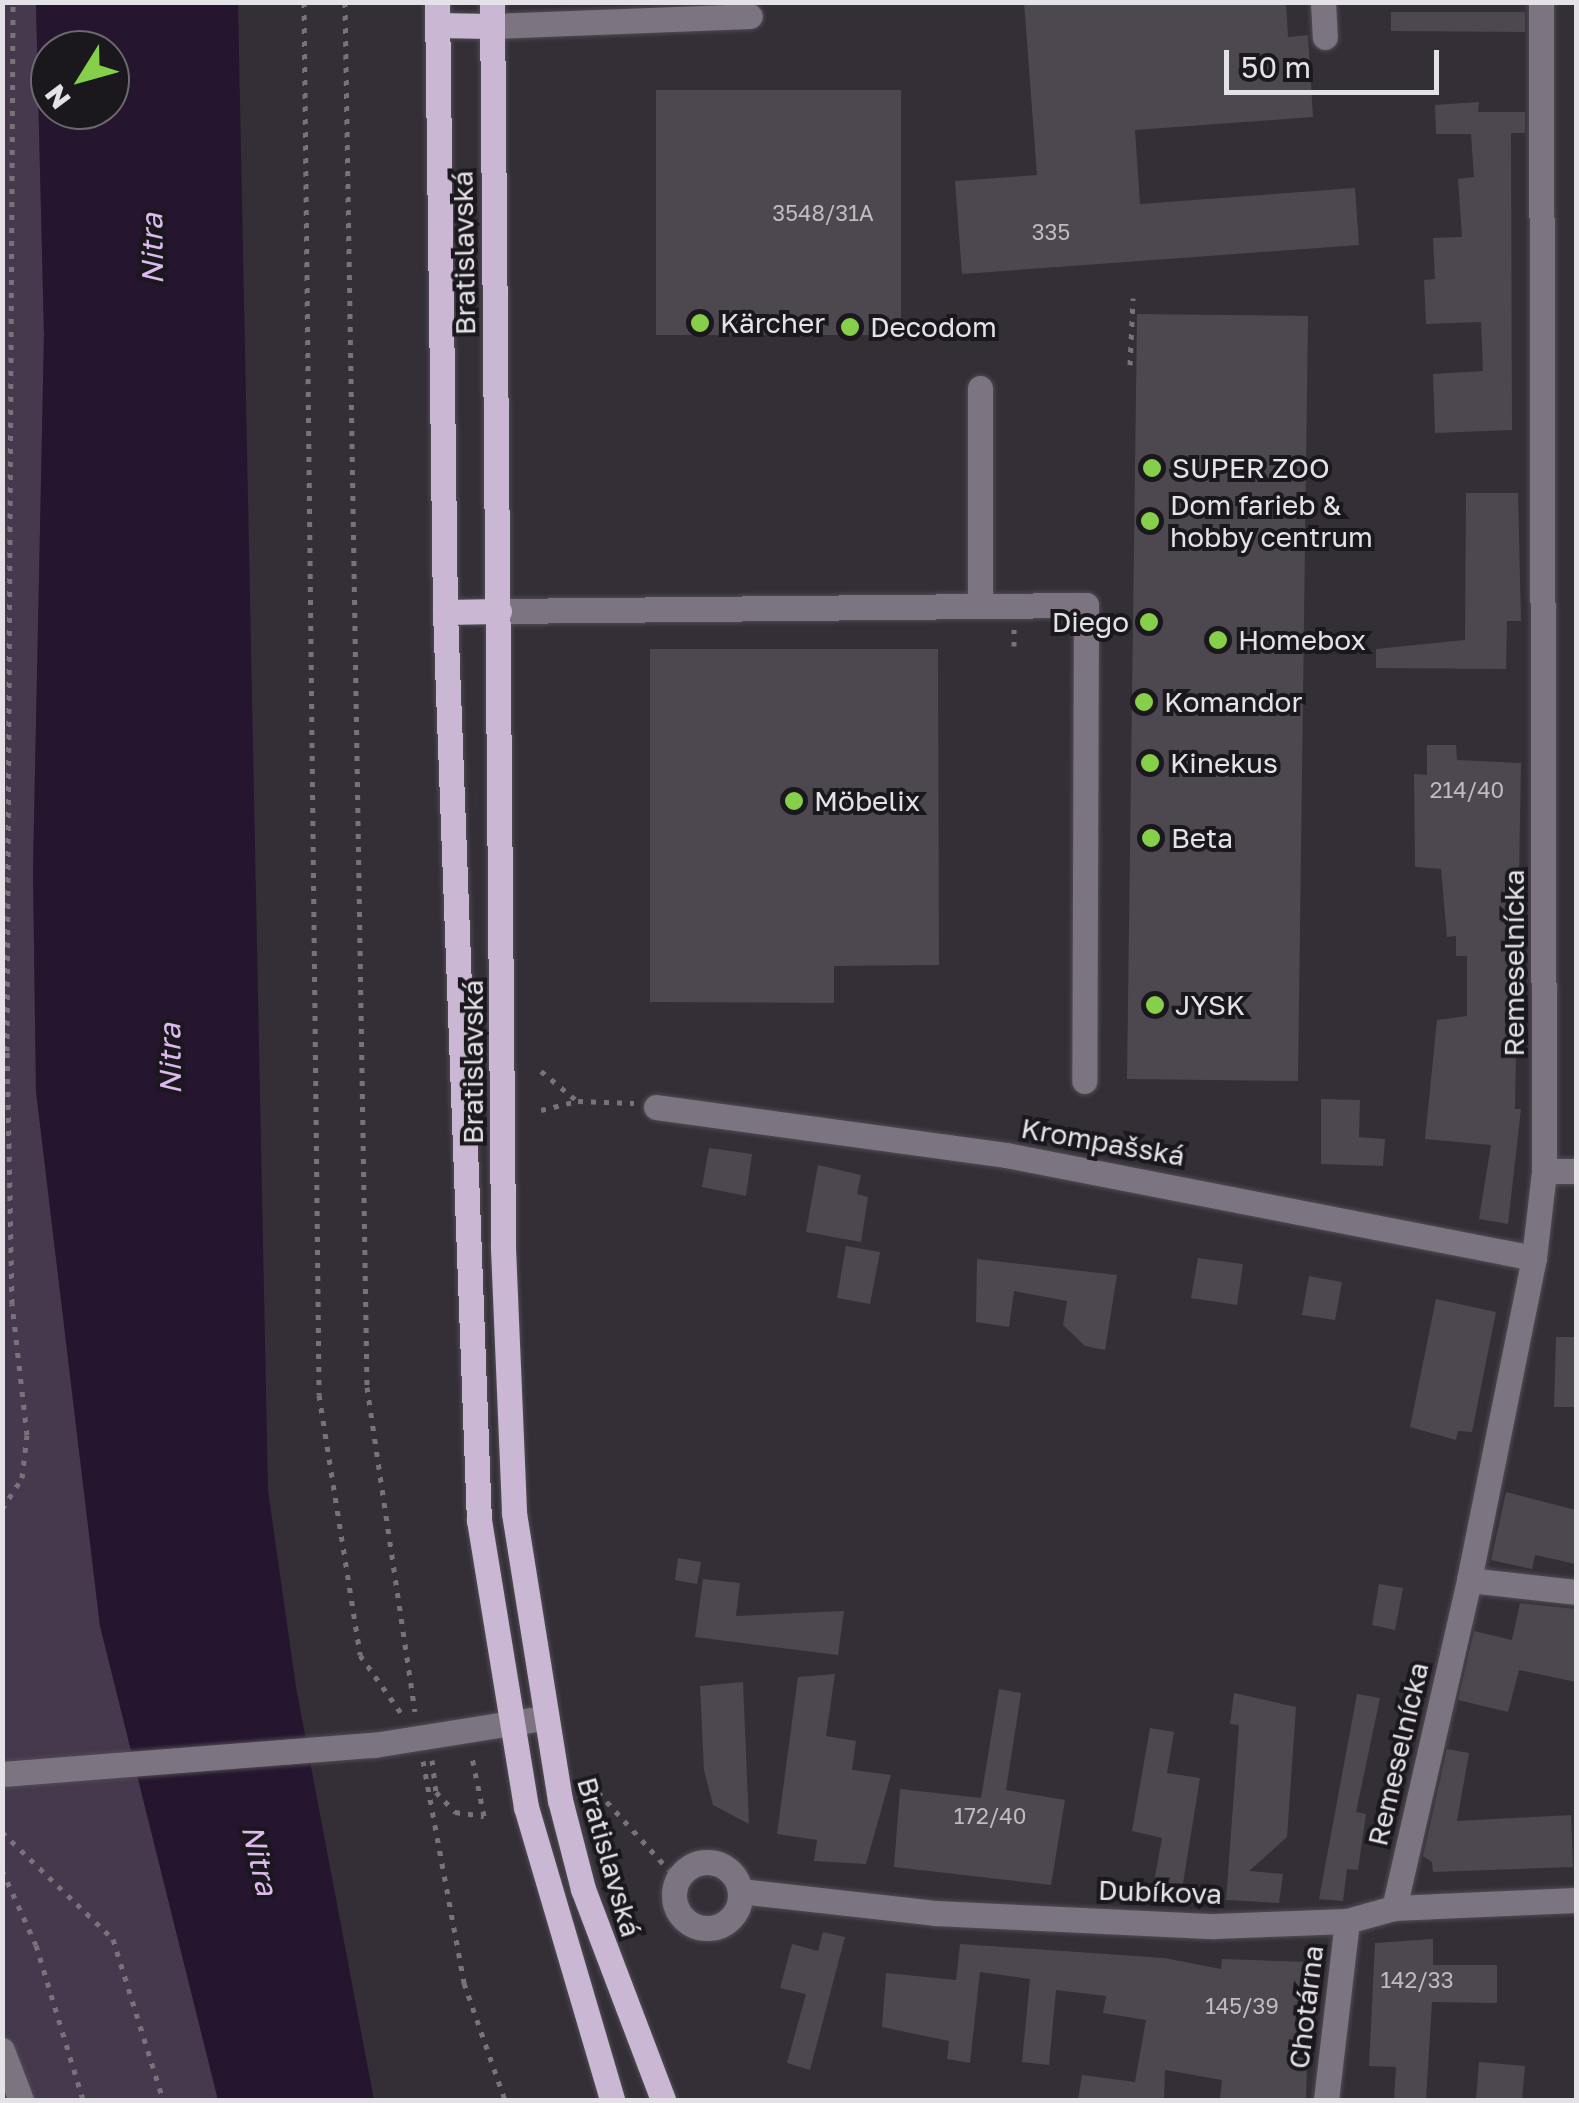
<!DOCTYPE html>
<meta charset="utf-8">
<style>
body{margin:0}
#map{position:relative;width:1579px;height:2103px;overflow:hidden;background:#342f37;font-family:"Golos Text",sans-serif}
div>[style]{position:absolute}
.green>*{inset:0;background:#46384d}
.water>*{inset:0;background:#25152e}
.building>*{inset:0;background:#4d4750}
.path>*{height:5px;margin-top:-2.5px;transform-origin:0;background:repeating-linear-gradient(90deg,#78737a 0 5px,transparent 0 13px)}
.roads{filter:drop-shadow(0 0 2px #504c53) drop-shadow(0 0 2px #504c53)}
.minor>*{height:25px;margin:-12.5px;padding:0 12.5px;transform-origin:12.5px;border-radius:12.5px;background:#7d7482}
.minor>.ring{margin:-12.5px;padding:0;box-sizing:content-box;background:none;border:25px solid #7d7482;border-radius:50%}
.major>*{height:25px;margin:-12.5px;padding:0 12.5px;transform-origin:12.5px;border-radius:12.5px;background:#c9b7d3}
.dots>*{width:28px;height:28px;translate:-50% -50%;box-sizing:border-box;border:5px solid #1a181c;border-radius:50%}
span{translate:-50% -50%;white-space:nowrap;text-align:center;line-height:1.15;-webkit-text-stroke:8px #1a181c;paint-order:stroke}
.number-label{font-size:22px;color:#bfbbc1}
.number-label span{-webkit-text-stroke-width:0}
.street-label{font-size:28px;color:#e5e2e7}
.poi-label{font-size:28px;color:#e5e2e7}
.left{translate:0 -50%;text-align:left}
.right{translate:-100% -50%;text-align:right}
.water-label{font-size:30px;color:#dcb9ef;font-style:italic}
.frame{position:absolute;inset:0;border:5px solid #e5e2e7;pointer-events:none}
.north{position:absolute;left:30px;top:30px;width:100px;height:100px;box-sizing:border-box;background:#1a181c;border:2px solid #6b696d;border-radius:50%;rotate:233deg;font-size:28px;font-weight:700;line-height:40px;text-align:center;color:#e5e2e7}
.north::after{content:'';display:block;margin:auto;width:35px;height:45px;background:#86cf4b;clip-path:polygon(50% 0,100% 100%,50% 72%,0 100%)}
.scale{position:absolute;left:1224px;top:50px;width:215px;height:45px;box-sizing:border-box;border:5px solid #e5e2e7;border-top:0;padding-left:12px;font-size:30px;line-height:35px;white-space:nowrap;color:#e5e2e7;-webkit-text-stroke:8px #1a181c;paint-order:stroke}
</style>
<div id="map">
<div class="green">
<i style="clip-path:polygon(36px 2px,44px 335px,33px 870px,36px 1091px,100px 1626px,218px 2100px,3px 2100px,2px 3px)"></i>
</div>
<div class="water">
<i style="clip-path:polygon(evenodd,36px 3px,238px 3px,268px 1490px,296px 1687px,374px 2100px,218px 2100px,100px 1626px,36px 1091px,33px 870px,44px 335px,36px 3px,50px 50px,110px 50px,110px 110px,50px 110px,50px 50px)"></i>
</div>
<div class="building">
<i style="clip-path:polygon(1024px 2px,1286px 2px,1288px 37px,1308px 35px,1313px 117px,1135px 130px,1140px 204px,1355px 188px,1359px 245px,962px 274px,955px 181px,1037px 175px)"></i>
<i style="clip-path:polygon(1391px 12px,1525px 12px,1525px 32px,1391px 31px)"></i>
<i style="clip-path:polygon(656px 90px,901px 90px,901px 335px,656px 335px)"></i>
<i style="clip-path:polygon(1479px 102px,1478px 112px,1525px 112px,1525px 133px,1511px 133px,1512px 430px,1435px 433px,1433px 374px,1483px 371px,1481px 322px,1426px 324px,1424px 280px,1435px 279px,1433px 238px,1462px 237px,1458px 179px,1474px 177px,1471px 134px,1436px 134px,1435px 105px)"></i>
<i style="clip-path:polygon(1137px 314px,1308px 316px,1298px 1081px,1127px 1079px)"></i>
<i style="clip-path:polygon(1466px 493px,1518px 493px,1521px 621px,1507px 621px,1506px 669px,1376px 668px,1376px 649px,1465px 640px)"></i>
<i style="clip-path:polygon(650px 649px,938px 649px,939px 965px,834px 966px,834px 1003px,650px 1002px)"></i>
<i style="clip-path:polygon(1427px 745px,1456px 745px,1457px 760px,1521px 763px,1515px 1109px,1521px 1109px,1508px 1224px,1479px 1219px,1491px 1145px,1425px 1139px,1437px 1020px,1467px 1016px,1467px 956px,1456px 956px,1456px 936px,1447px 937px,1441px 869px,1415px 867px,1414px 774px,1427px 775px)"></i>
<i style="clip-path:polygon(1321px 1099px,1360px 1100px,1359px 1137px,1385px 1139px,1383px 1166px,1321px 1164px)"></i>
<i style="clip-path:polygon(709px 1148px,752px 1154px,746px 1196px,702px 1187px)"></i>
<i style="clip-path:polygon(818px 1165px,861px 1175px,857px 1194px,868px 1197px,861px 1242px,806px 1232px)"></i>
<i style="clip-path:polygon(846px 1246px,880px 1252px,870px 1304px,837px 1298px)"></i>
<i style="clip-path:polygon(1198px 1258px,1243px 1264px,1237px 1305px,1191px 1298px)"></i>
<i style="clip-path:polygon(977px 1259px,1117px 1275px,1105px 1350px,1085px 1346px,1063px 1325px,1067px 1301px,1014px 1291px,1009px 1327px,976px 1322px)"></i>
<i style="clip-path:polygon(1309px 1276px,1342px 1282px,1335px 1320px,1302px 1315px)"></i>
<i style="clip-path:polygon(1436px 1299px,1496px 1312px,1472px 1432px,1458px 1431px,1456px 1440px,1410px 1427px)"></i>
<i style="clip-path:polygon(1556px 1337px,1576px 1337px,1576px 1407px,1554px 1407px)"></i>
<i style="clip-path:polygon(1506px 1492px,1576px 1510px,1576px 1564px,1535px 1555px,1532px 1569px,1491px 1560px)"></i>
<i style="clip-path:polygon(678px 1558px,701px 1562px,697px 1584px,675px 1580px)"></i>
<i style="clip-path:polygon(703px 1579px,740px 1583px,736px 1616px,844px 1611px,838px 1655px,695px 1637px)"></i>
<i style="clip-path:polygon(1379px 1584px,1403px 1588px,1395px 1630px,1372px 1625px)"></i>
<i style="clip-path:polygon(1520px 1603px,1576px 1609px,1576px 1682px,1519px 1670px,1508px 1712px,1458px 1700px,1474px 1631px,1512px 1640px)"></i>
<i style="clip-path:polygon(835px 1674px,826px 1736px,856px 1741px,852px 1770px,891px 1775px,866px 1864px,814px 1861px,817px 1840px,777px 1834px,798px 1677px)"></i>
<i style="clip-path:polygon(743px 1682px,749px 1824px,713px 1805px,704px 1770px,700px 1686px)"></i>
<i style="clip-path:polygon(999px 1689px,1021px 1693px,1006px 1790px,1065px 1800px,1051px 1885px,894px 1867px,900px 1789px,981px 1798px)"></i>
<i style="clip-path:polygon(1234px 1693px,1296px 1707px,1287px 1837px,1249px 1871px,1283px 1874px,1279px 1903px,1226px 1900px,1239px 1725px,1230px 1724px)"></i>
<i style="clip-path:polygon(1357px 1694px,1380px 1698px,1356px 1812px,1366px 1814px,1358px 1870px,1347px 1869px,1343px 1901px,1319px 1899px)"></i>
<i style="clip-path:polygon(1150px 1728px,1174px 1732px,1167px 1773px,1200px 1778px,1180px 1902px,1151px 1898px,1162px 1838px,1132px 1831px)"></i>
<i style="clip-path:polygon(1447px 1749px,1469px 1753px,1457px 1821px,1571px 1815px,1573px 1867px,1433px 1872px,1432px 1862px,1423px 1856px)"></i>
<i style="clip-path:polygon(823px 1932px,845px 1937px,810px 2070px,787px 2063px,806px 1994px,780px 1988px,792px 1944px,818px 1951px)"></i>
<i style="clip-path:polygon(1433px 1939px,1433px 1965px,1497px 1965px,1497px 2003px,1432px 2002px,1426px 2100px,1394px 2100px,1396px 2067px,1369px 2066px,1375px 1943px)"></i>
<i style="clip-path:polygon(960px 1944px,1164px 1958px,1221px 1969px,1222px 1959px,1310px 1962px,1306px 2100px,1220px 2100px,1222px 2080px,1165px 2070px,1164px 2100px,1078px 2100px,1082px 2075px,1135px 2082px,1146px 2020px,1103px 2013px,1106px 1996px,1056px 1990px,1049px 2065px,1022px 2062px,1030px 1979px,980px 1972px,970px 2063px,947px 2059px,949px 2041px,882px 2027px,886px 1973px,956px 1980px)"></i>
<i style="clip-path:polygon(1479px 2062px,1525px 2066px,1522px 2100px,1476px 2100px)"></i>
</div>
<div class="path">
<i style="left:304px;top:2px;width:1393px;rotate:89.38deg"></i>
<i style="left:319px;top:1395px;width:263px;rotate:81deg"></i>
<i style="left:360px;top:1655px;width:71px;rotate:54.7deg"></i>
<i style="left:345px;top:2px;width:1385px;rotate:89.09deg"></i>
<i style="left:367px;top:1387px;width:328px;rotate:81.6deg"></i>
<i style="left:1130px;top:365px;width:67px;rotate:-87.4deg"></i>
<i style="left:1109px;top:624px;width:17px"></i>
<i style="left:1014px;top:629px;width:17px;rotate:90deg"></i>
<i style="left:541px;top:1071px;width:45px;rotate:39.6deg"></i>
<i style="left:541px;top:1110px;width:38px;rotate:-14deg"></i>
<i style="left:578px;top:1101px;width:56px;rotate:2deg"></i>
<i style="left:2px;top:1509px;width:37px;rotate:-57deg"></i>
<i style="left:22px;top:1478px;width:43px;rotate:-83.4deg"></i>
<i style="left:27px;top:1435px;width:132px;rotate:-96.5deg"></i>
<i style="left:12px;top:1304px;width:253px;rotate:-91.1deg"></i>
<i style="left:7px;top:1051px;width:1049px;rotate:-89.67deg"></i>
<i style="left:432px;top:1760px;width:32px;rotate:83deg"></i>
<i style="left:436px;top:1792px;width:28px;rotate:46deg"></i>
<i style="left:455px;top:1812px;width:29px;rotate:8deg"></i>
<i style="left:484px;top:1816px;width:60px;rotate:-101.5deg"></i>
<i style="left:423px;top:1761px;width:226px;rotate:79.5deg"></i>
<i style="left:464px;top:1983px;width:124px;rotate:70.7deg"></i>
<i style="left:598px;top:1792px;width:119px;rotate:47.7deg"></i>
<i style="left:2px;top:1832px;width:154px;rotate:43.9deg"></i>
<i style="left:113px;top:1939px;width:169px;rotate:72.7deg"></i>
<i style="left:2px;top:1870px;width:82px;rotate:65.6deg"></i>
<i style="left:36px;top:1945px;width:162px;rotate:73.1deg"></i>
</div>
<div class="roads">
<div class="minor">
<i style="left:1323px;top:2px;width:35px;rotate:87deg"></i>
<i style="left:492px;top:26px;width:258px;rotate:-2.2deg"></i>
<i style="left:980px;top:606px;width:218px;rotate:-90deg"></i>
<i style="left:499px;top:611px;width:587px;rotate:-0.59deg"></i>
<i style="left:1086px;top:605px;width:476px;rotate:90.2deg"></i>
<i style="left:656px;top:1107px;width:353px;rotate:7.8deg"></i>
<i style="left:1006px;top:1155px;width:538px;rotate:11.04deg"></i>
<i style="left:1544px;top:1171px;width:32px"></i>
<i style="left:1469px;top:1580px;width:108px;rotate:6.4deg"></i>
<i style="left:2px;top:1774px;width:373px;rotate:-4.5deg"></i>
<i style="left:374px;top:1745px;width:171px;rotate:-9.1deg"></i>
<i class="ring" style="left:674px;top:1862px;width:41px;height:41px"></i>
<i style="left:740px;top:1891px;width:196px;rotate:6.4deg"></i>
<i style="left:935px;top:1913px;width:279px;rotate:2.7deg"></i>
<i style="left:1214px;top:1926px;width:133px;rotate:-2.2deg"></i>
<i style="left:1347px;top:1921px;width:49px;rotate:-15.5deg"></i>
<i style="left:1394px;top:1908px;width:182px;rotate:-2.5deg"></i>
<i style="left:1394px;top:1908px;width:336px;rotate:-77.1deg"></i>
<i style="left:1469px;top:1580px;width:328px;rotate:-78.6deg"></i>
<i style="left:1534px;top:1258px;width:88px;rotate:-83.4deg"></i>
<i style="left:1544px;top:1171px;width:1169px;rotate:-90.15deg"></i>
<i style="left:2px;top:2050px;width:53px;rotate:69.2deg"></i>
<i style="left:1326px;top:2100px;width:180px;rotate:-83.3deg"></i>
</div>
<div class="major">
<i style="left:437px;top:2px;width:610px;rotate:89.25deg"></i>
<i style="left:445px;top:612px;width:909px;rotate:87.86deg"></i>
<i style="left:479px;top:1520px;width:291px;rotate:80.7deg"></i>
<i style="left:526px;top:1807px;width:305px;rotate:73.6deg"></i>
<i style="left:492px;top:2px;width:1246px;rotate:89.49deg"></i>
<i style="left:503px;top:1248px;width:265px;rotate:87.6deg"></i>
<i style="left:514px;top:1513px;width:291px;rotate:80.9deg"></i>
<i style="left:560px;top:1800px;width:92px;rotate:75.5deg"></i>
<i style="left:583px;top:1889px;width:226px;rotate:69.2deg"></i>
<i style="left:437px;top:25px;width:55px;rotate:1deg"></i>
<i style="left:445px;top:612px;width:54px;rotate:-1.1deg"></i>
</div>
</div>
<div class="dots">
<i style="left:700px;top:323px;background:#86cf4b"></i>
<i style="left:850px;top:327px;background:#86cf4b"></i>
<i style="left:1152px;top:468px;background:#86cf4b"></i>
<i style="left:1150px;top:521px;background:#86cf4b"></i>
<i style="left:1149px;top:622px;background:#86cf4b"></i>
<i style="left:1218px;top:640px;background:#86cf4b"></i>
<i style="left:1144px;top:702px;background:#86cf4b"></i>
<i style="left:1150px;top:763px;background:#86cf4b"></i>
<i style="left:794px;top:801px;background:#86cf4b"></i>
<i style="left:1151px;top:838px;background:#86cf4b"></i>
<i style="left:1155px;top:1005px;background:#86cf4b"></i>
</div>
<div class="number-label">
<span style="left:823px;top:213px">3548/31A</span>
<span style="left:1051px;top:232px">335</span>
<span style="left:1467px;top:790px">214/40</span>
<span style="left:990px;top:1816px">172/40</span>
<span style="left:1417px;top:1980px">142/33</span>
<span style="left:1242px;top:2006px">145/39</span>
</div>
<div class="street-label">
<span style="left:464px;top:253px;rotate:-91deg">Bratislavská</span>
<span style="left:1514px;top:963px;rotate:-90deg">Remeselnícka</span>
<span style="left:473px;top:1062px;rotate:-90deg">Bratislavská</span>
<span style="left:1103px;top:1142px;rotate:10deg">Krompašská</span>
<span style="left:1398px;top:1754px;rotate:-77deg">Remeselnícka</span>
<span style="left:609px;top:1857px;rotate:74deg">Bratislavská</span>
<span style="left:1160px;top:1892px;rotate:2deg">Dubíkova</span>
<span style="left:1306px;top:2007px;rotate:-83deg">Chotárna</span>
</div>
<div class="poi-label">
<span class="left" style="left:720px;top:323px">Kärcher</span>
<span class="left" style="left:870px;top:327px">Decodom</span>
<span class="left" style="left:1172px;top:468px">SUPER ZOO</span>
<span class="left" style="left:1170px;top:521px">Dom farieb &amp;<br>hobby centrum</span>
<span class="right" style="left:1129px;top:622px">Diego</span>
<span class="left" style="left:1238px;top:640px">Homebox</span>
<span class="left" style="left:1164px;top:702px">Komandor</span>
<span class="left" style="left:1170px;top:763px">Kinekus</span>
<span class="left" style="left:814px;top:801px">Möbelix</span>
<span class="left" style="left:1171px;top:838px">Beta</span>
<span class="left" style="left:1175px;top:1005px">JYSK</span>
</div>
<div class="water-label">
<span style="left:152px;top:249px;rotate:-91deg">Nitra</span>
<span style="left:170px;top:1059px;rotate:-91deg">Nitra</span>
<span style="left:260px;top:1860px;rotate:77deg">Nitra</span>
</div>
<div class="frame"></div>
<div class="north">N</div>
<div class="scale">50 m</div>
</div>
